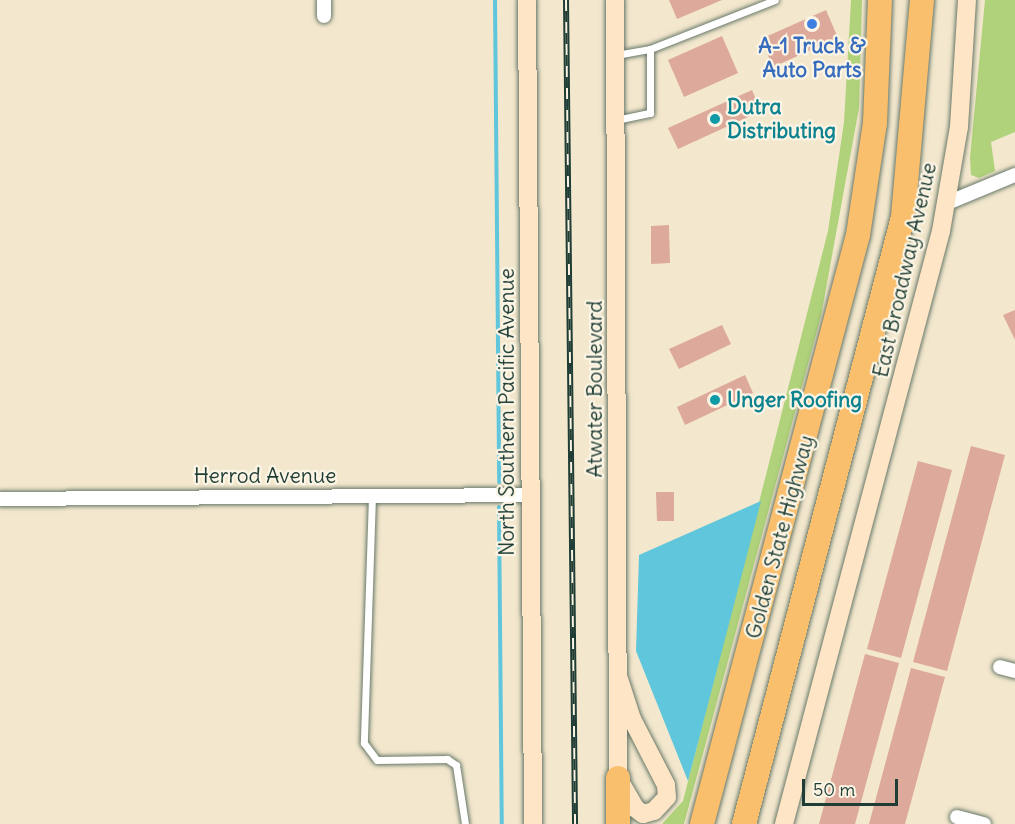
<!DOCTYPE html>
<style>
body{margin:0}
#map{position:relative;width:1015px;height:824px;overflow:hidden;background:#f3e8ce;font-family:Delius,sans-serif}
div>[style]{position:absolute}
.green>*{inset:0;background:#afd27a}
.water>*{inset:0;background:#5fc6db}
.stream>*{height:4px;margin:-2px;padding:0 2px;transform-origin:2px;border-radius:2px;background:#5fc6db}
.building>*{inset:0;background:#dda99a}
.roads{filter:drop-shadow(0 0 2px #69796a) drop-shadow(0 0 2px #69796a)}
.lane>*{height:7px;margin:-3.5px;padding:0 3.5px;transform-origin:3.5px;border-radius:3.5px;background:#fff}
.street>*{height:14px;margin:-7px;padding:0 7px;transform-origin:7px;border-radius:7px;background:#fff}
.secondary>*{height:18px;margin:-9px;padding:0 9px;transform-origin:9px;border-radius:9px;background:#fde5c5}
.highway>*{height:24px;margin:-12px;padding:0 12px;transform-origin:12px;border-radius:12px;background:#f9bf6d}
.rail>*{height:6px;margin-top:-3px;transform-origin:0;background:repeating-linear-gradient(90deg,#fcf5e5 0 11px,#1f3d34 0 22px);box-sizing:border-box;border-block:2px solid #1f3d34}
.dots>*{width:16px;height:16px;translate:-50% -50%;box-sizing:border-box;border:3px solid #fcf5e5;border-radius:50%}
span{translate:-50% -50%;white-space:nowrap;text-align:center;line-height:1.15;-webkit-text-stroke:4.5px #fcf5e5;paint-order:stroke}
.shop-label{font-size:21px;color:#366cbe;font-weight:700}
.culture-label{font-size:21px;color:#0d838f;font-weight:700}
.left{translate:0 -50%;text-align:left}
.street-label{font-size:21px;color:#1f3d34}
.scale{position:absolute;left:802px;top:779px;width:96px;height:27px;box-sizing:border-box;border:3px solid #1f3d34;border-top:0;padding-left:8px;font-size:18px;line-height:21px;white-space:nowrap;color:#1f3d34;-webkit-text-stroke:4px #fcf5e5;paint-order:stroke}
</style>
<div id="map">
<div class="green">
<i style="clip-path:polygon(851px 0,862px 0,859px 108px,821px 316px,684px 824px,662px 824px,683px 801px,828px 231px,844px 122px)"></i>
<i style="clip-path:polygon(985px 0,1015px 0,1015px 132px,991px 142px,995px 171px,979px 178px,971px 175px,970px 158px)"></i>
</div>
<div class="water">
<i style="clip-path:polygon(761px 501px,688px 781px,636px 651px,639px 555px)"></i>
</div>
<div class="stream">
<i style="left:495px;top:0;width:482px;rotate:89.5deg"></i>
<i style="left:499px;top:507px;width:317px;rotate:89.5deg"></i>
</div>
<div class="building">
<i style="clip-path:polygon(669px 0,722px 0,677px 19px)"></i>
<i style="clip-path:polygon(826px 10px,838px 38px,773px 67px,761px 39px)"></i>
<i style="clip-path:polygon(722px 36px,738px 73px,684px 97px,668px 60px)"></i>
<i style="clip-path:polygon(752px 90px,761px 111px,678px 149px,668px 128px)"></i>
<i style="clip-path:polygon(669px 225px,670px 263px,651px 264px,651px 226px)"></i>
<i style="clip-path:polygon(1015px 310px,1015px 340px,1003px 315px)"></i>
<i style="clip-path:polygon(722px 325px,731px 344px,679px 369px,669px 349px)"></i>
<i style="clip-path:polygon(745px 375px,753px 393px,685px 425px,677px 407px)"></i>
<i style="clip-path:polygon(971px 446px,1005px 455px,947px 671px,913px 662px)"></i>
<i style="clip-path:polygon(918px 461px,952px 470px,901px 658px,867px 649px)"></i>
<i style="clip-path:polygon(656px 492px,674px 492px,674px 521px,657px 521px)"></i>
<i style="clip-path:polygon(865px 654px,899px 663px,855px 824px,819px 824px)"></i>
<i style="clip-path:polygon(911px 668px,945px 677px,905px 824px,869px 824px)"></i>
</div>
<div class="roads">
<div class="lane">
<i style="left:616px;top:55px;width:35px;rotate:-10deg"></i>
<i style="left:650px;top:49px;width:134px;rotate:-21.4deg"></i>
<i style="left:616px;top:120px;width:35px;rotate:-12deg"></i>
<i style="left:650px;top:113px;width:64px;rotate:-90deg"></i>
<i style="left:372px;top:496px;width:247px;rotate:91.9deg"></i>
<i style="left:364px;top:743px;width:21px;rotate:53deg"></i>
<i style="left:377px;top:760px;width:70px;rotate:-0.8deg"></i>
<i style="left:447px;top:759px;width:11px;rotate:34deg"></i>
<i style="left:456px;top:765px;width:60px;rotate:81.3deg"></i>
</div>
<div class="street">
<i style="left:324px;top:0;width:16px;rotate:90deg"></i>
<i style="left:947px;top:203px;width:74px;rotate:-22.4deg"></i>
<i style="left:0;top:499px;width:530px;rotate:-0.43deg"></i>
<i style="left:1000px;top:667px;width:16px;rotate:15deg"></i>
<i style="left:957px;top:817px;width:28px;rotate:15deg"></i>
</div>
<div class="secondary">
<i style="left:527px;top:0;width:824px;rotate:89.58deg"></i>
<i style="left:615px;top:0;width:778px;rotate:89.78deg"></i>
<i style="left:618px;top:778px;width:34px;rotate:60deg"></i>
<i style="left:635px;top:808px;width:10px;rotate:37deg"></i>
<i style="left:643px;top:814px;width:11px;rotate:-15deg"></i>
<i style="left:654px;top:811px;width:19px;rotate:-47deg"></i>
<i style="left:667px;top:797px;width:12px;rotate:-95deg"></i>
<i style="left:666px;top:785px;width:74px;rotate:-117.3deg"></i>
<i style="left:632px;top:719px;width:45px;rotate:-108deg"></i>
<i style="left:784px;top:824px;width:613px;rotate:-75.17deg"></i>
<i style="left:941px;top:231px;width:106px;rotate:-80.2deg"></i>
<i style="left:959px;top:127px;width:127px;rotate:-86.4deg"></i>
</div>
<div class="highway">
<i style="left:618px;top:778px;width:46px;rotate:90deg"></i>
<i style="left:702px;top:824px;width:609px;rotate:-75.17deg"></i>
<i style="left:858px;top:235px;width:113px;rotate:-81.4deg"></i>
<i style="left:875px;top:123px;width:123px;rotate:-87.7deg"></i>
<i style="left:744px;top:824px;width:627px;rotate:-75.32deg"></i>
<i style="left:903px;top:217px;width:218px;rotate:-85deg"></i>
</div>
</div>
<div class="rail">
<i style="left:566px;top:0;width:824px;rotate:89.37deg"></i>
</div>
<div class="dots">
<i style="left:812px;top:24px;background:#3f7fe0"></i>
<i style="left:715px;top:119px;background:#0f9aa8"></i>
<i style="left:715px;top:400px;background:#0f9aa8"></i>
</div>
<div class="shop-label">
<span style="left:812px;top:58px">A-1 Truck &amp;<br>Auto Parts</span>
</div>
<div class="culture-label">
<span class="left" style="left:727px;top:119px">Dutra<br>Distributing</span>
<span class="left" style="left:727px;top:400px">Unger Roofing</span>
</div>
<div class="street-label">
<span style="left:905px;top:270px;rotate:-77deg">East Broadway Avenue</span>
<span style="left:595px;top:389px;rotate:-90deg">Atwater Boulevard</span>
<span style="left:507px;top:412px;rotate:-90deg">North Southern Pacific Avenue</span>
<span style="left:265px;top:476px">Herrod Avenue</span>
<span style="left:780px;top:537px;rotate:-75deg">Golden State Highway</span>
</div>
<div class="scale">50 m</div>
</div>
